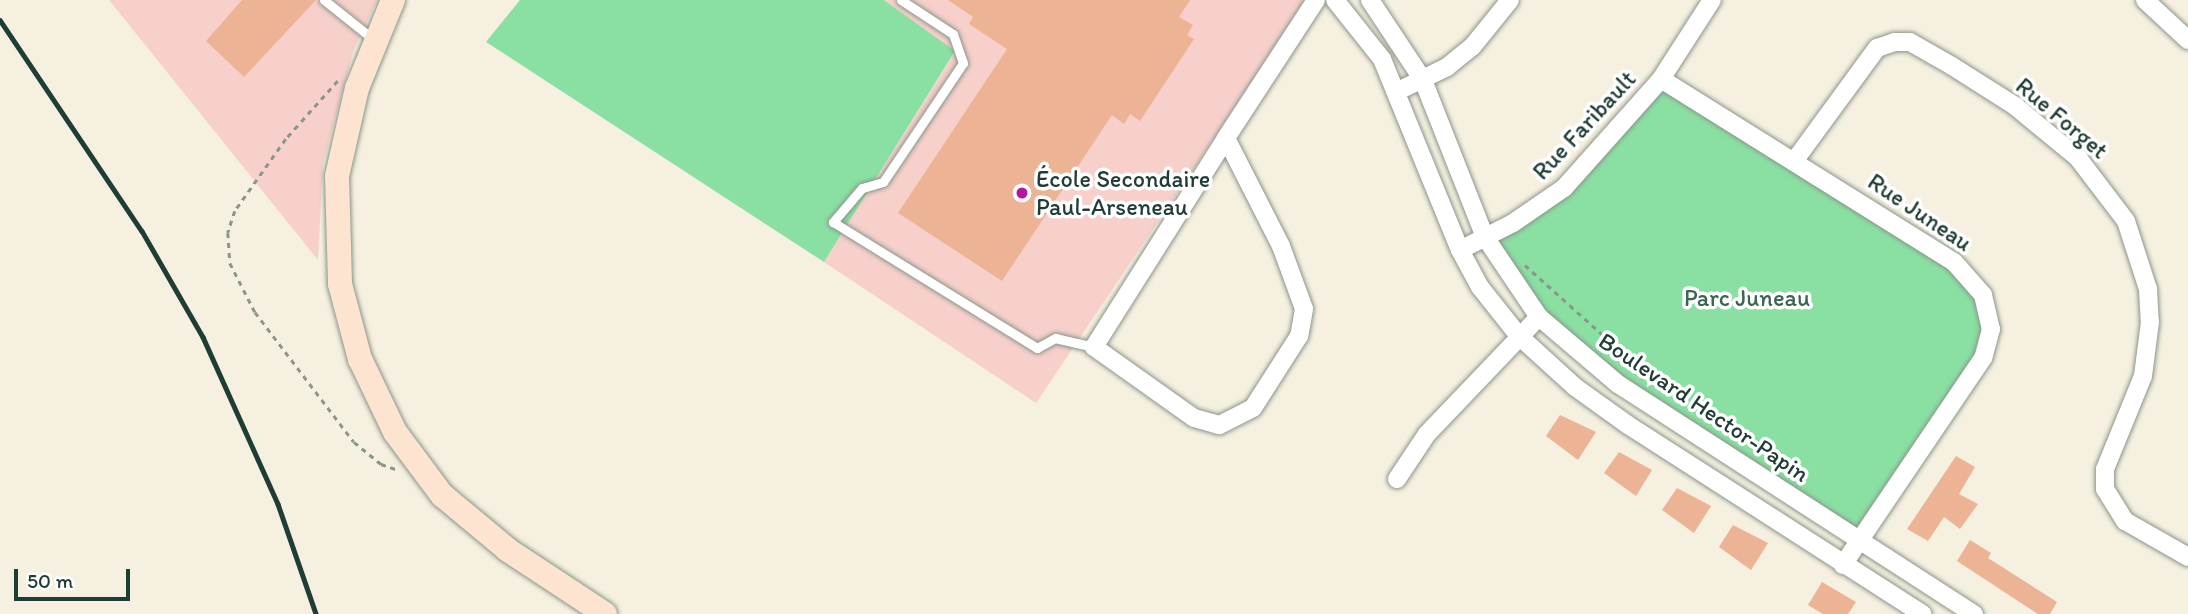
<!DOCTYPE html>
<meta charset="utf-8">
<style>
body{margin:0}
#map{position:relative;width:2188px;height:614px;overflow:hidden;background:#f5f0df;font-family:Itim,sans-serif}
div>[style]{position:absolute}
.built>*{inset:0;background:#f7d0cb}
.green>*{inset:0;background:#8ae0a2}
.building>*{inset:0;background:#ecb395}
.path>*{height:2.5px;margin-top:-1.25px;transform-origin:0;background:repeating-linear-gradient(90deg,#8a968a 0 5px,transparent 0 10px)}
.roads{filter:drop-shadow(0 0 2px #8a968a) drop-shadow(0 0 2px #8a968a)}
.lane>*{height:9px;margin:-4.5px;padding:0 4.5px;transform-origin:4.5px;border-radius:4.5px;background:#fff}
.street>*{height:18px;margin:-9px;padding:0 9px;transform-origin:9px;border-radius:9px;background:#fff}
.secondary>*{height:24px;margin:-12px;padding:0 12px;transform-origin:12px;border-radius:12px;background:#fde4d1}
.rail>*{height:4.5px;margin:-2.25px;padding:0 2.25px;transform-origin:2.25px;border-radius:2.25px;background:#1f3d34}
.dots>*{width:19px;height:19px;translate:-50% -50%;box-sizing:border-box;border:4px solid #fff;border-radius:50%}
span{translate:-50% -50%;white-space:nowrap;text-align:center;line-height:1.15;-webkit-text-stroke:7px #fff;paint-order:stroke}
.street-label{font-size:24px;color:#1f3d34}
.poi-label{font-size:24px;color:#1f3d34}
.left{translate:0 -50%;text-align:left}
.park-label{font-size:24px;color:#3a6650}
.scale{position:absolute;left:14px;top:569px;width:116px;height:32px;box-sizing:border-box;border:4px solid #1f3d34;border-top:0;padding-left:9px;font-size:21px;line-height:24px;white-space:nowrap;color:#1f3d34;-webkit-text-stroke:5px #fff;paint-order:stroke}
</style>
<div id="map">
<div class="built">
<i style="clip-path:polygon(109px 0,377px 0,353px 52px,323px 163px,318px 260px)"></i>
<i style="clip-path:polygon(884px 0,1307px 0,1036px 403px,824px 262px,955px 52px)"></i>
</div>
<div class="green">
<i style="clip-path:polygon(520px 0,884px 0,955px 51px,824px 262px,486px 42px)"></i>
<i style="clip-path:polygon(1661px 79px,1964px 269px,1991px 329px,1862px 540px,1564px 340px,1485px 237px,1564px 188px)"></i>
</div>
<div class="building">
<i style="clip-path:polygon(242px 0,316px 0,244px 77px,206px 41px)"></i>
<i style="clip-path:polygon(948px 0,1190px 0,1179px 17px,1193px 25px,1187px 35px,1194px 39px,1140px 121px,1130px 114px,1124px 124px,1112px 115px,1002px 281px,898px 213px,1007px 49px,969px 24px,973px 17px)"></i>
<i style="clip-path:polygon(1560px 415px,1596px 432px,1578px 460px,1546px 436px)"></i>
<i style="clip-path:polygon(1619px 452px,1652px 470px,1636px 496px,1604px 473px)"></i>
<i style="clip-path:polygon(1956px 456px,1975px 467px,1959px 494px,1978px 504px,1960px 529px,1944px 517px,1928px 541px,1907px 529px)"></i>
<i style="clip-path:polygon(1677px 488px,1711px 506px,1694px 533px,1662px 510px)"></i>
<i style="clip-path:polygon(1733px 525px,1768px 543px,1751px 570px,1719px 547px)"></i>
<i style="clip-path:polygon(1970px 540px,1991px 553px,1988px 558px,2057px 602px,2050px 614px,2038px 614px,1957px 561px)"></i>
<i style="clip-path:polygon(1822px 582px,1856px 602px,1848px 614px,1823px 614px,1808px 605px)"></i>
</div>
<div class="path">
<i style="left:338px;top:81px;width:78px;rotate:131.9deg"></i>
<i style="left:286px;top:139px;width:88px;rotate:125.3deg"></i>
<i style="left:235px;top:211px;width:23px;rotate:108deg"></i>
<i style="left:228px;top:233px;width:30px;rotate:86deg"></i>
<i style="left:230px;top:263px;width:55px;rotate:63deg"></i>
<i style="left:255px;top:312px;width:163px;rotate:52.7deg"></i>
<i style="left:354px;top:442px;width:35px;rotate:39deg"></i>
<i style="left:381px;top:464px;width:18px;rotate:19deg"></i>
<i style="left:1525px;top:265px;width:132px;rotate:41.9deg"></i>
<i style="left:1623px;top:353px;width:33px;rotate:52deg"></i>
</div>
<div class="roads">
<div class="lane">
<i style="left:324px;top:0;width:63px;rotate:38.5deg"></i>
<i style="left:901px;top:0;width:62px;rotate:33.2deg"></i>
<i style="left:953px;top:34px;width:31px;rotate:71deg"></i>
<i style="left:963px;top:63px;width:143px;rotate:123.9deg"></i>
<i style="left:883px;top:182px;width:22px;rotate:164deg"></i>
<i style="left:862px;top:188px;width:45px;rotate:130.5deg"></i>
<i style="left:833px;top:222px;width:240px;rotate:31.7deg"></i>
<i style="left:1037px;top:348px;width:21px;rotate:-29deg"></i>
<i style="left:1055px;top:338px;width:40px;rotate:13deg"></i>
</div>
<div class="street">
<i style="left:1335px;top:0;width:75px;rotate:51.5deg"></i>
<i style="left:1382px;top:59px;width:206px;rotate:67.8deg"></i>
<i style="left:1460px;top:250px;width:42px;rotate:61.6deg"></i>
<i style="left:1480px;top:287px;width:63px;rotate:51.5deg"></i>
<i style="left:1519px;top:336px;width:76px;rotate:42.3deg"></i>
<i style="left:1575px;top:387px;width:65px;rotate:35.6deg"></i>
<i style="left:1628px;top:425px;width:350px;rotate:32.7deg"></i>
<i style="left:1370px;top:0;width:96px;rotate:56.5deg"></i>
<i style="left:1423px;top:80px;width:169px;rotate:68.5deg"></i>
<i style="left:1485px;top:237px;width:97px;rotate:56deg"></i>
<i style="left:1539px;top:317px;width:104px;rotate:40.3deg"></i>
<i style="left:1618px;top:384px;width:424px;rotate:32.9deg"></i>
<i style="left:2145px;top:0;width:59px;rotate:42.9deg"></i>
<i style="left:1661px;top:79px;width:345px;rotate:32deg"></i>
<i style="left:1954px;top:262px;width:44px;rotate:48.7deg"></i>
<i style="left:1983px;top:295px;width:35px;rotate:77deg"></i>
<i style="left:1991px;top:329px;width:30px;rotate:105deg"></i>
<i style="left:1983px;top:358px;width:250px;rotate:124.1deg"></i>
<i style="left:1398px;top:91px;width:55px;rotate:-26.1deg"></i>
<i style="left:1447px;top:67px;width:32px;rotate:-39deg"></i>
<i style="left:1472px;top:47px;width:60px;rotate:-51deg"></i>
<i style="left:1226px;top:138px;width:121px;rotate:63deg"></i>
<i style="left:1281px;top:246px;width:67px;rotate:69.9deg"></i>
<i style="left:1304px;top:309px;width:27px;rotate:100deg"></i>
<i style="left:1299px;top:336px;width:85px;rotate:122.6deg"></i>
<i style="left:1253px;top:408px;width:38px;rotate:153deg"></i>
<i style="left:1219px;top:425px;width:26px;rotate:-164deg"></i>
<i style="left:1194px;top:418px;width:123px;rotate:-144.6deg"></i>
<i style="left:1094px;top:347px;width:247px;rotate:-57.7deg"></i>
<i style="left:1226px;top:138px;width:165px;rotate:-56.9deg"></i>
<i style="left:1795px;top:160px;width:139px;rotate:-53.8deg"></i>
<i style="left:1877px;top:48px;width:18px;rotate:-19deg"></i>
<i style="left:1894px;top:42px;width:16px"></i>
<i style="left:1910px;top:42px;width:48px;rotate:29.7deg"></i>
<i style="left:1952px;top:66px;width:75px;rotate:32.4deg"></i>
<i style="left:2015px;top:106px;width:82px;rotate:39.5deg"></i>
<i style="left:2078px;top:158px;width:79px;rotate:52.7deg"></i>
<i style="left:2126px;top:221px;width:71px;rotate:72.1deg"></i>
<i style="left:2148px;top:289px;width:33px;rotate:87deg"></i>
<i style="left:2150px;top:322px;width:54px;rotate:97.4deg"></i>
<i style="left:2143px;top:376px;width:100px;rotate:112.2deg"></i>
<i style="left:2105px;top:469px;width:20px;rotate:90deg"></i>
<i style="left:2105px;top:489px;width:38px;rotate:58deg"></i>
<i style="left:2125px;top:521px;width:73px;rotate:29.7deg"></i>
<i style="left:1460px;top:250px;width:59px;rotate:-27deg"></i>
<i style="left:1513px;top:223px;width:62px;rotate:-34.5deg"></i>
<i style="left:1564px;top:188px;width:146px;rotate:-48.3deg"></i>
<i style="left:1661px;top:79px;width:94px;rotate:-57.2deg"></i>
<i style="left:1397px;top:479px;width:54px;rotate:-56.3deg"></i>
<i style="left:1427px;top:434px;width:162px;rotate:-46.3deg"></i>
</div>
<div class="secondary">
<i style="left:393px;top:0;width:95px;rotate:112.2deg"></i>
<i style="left:357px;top:88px;width:90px;rotate:102.8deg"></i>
<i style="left:337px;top:176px;width:108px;rotate:88.4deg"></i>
<i style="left:340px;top:284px;width:78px;rotate:75.1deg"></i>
<i style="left:360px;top:359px;width:81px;rotate:64.4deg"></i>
<i style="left:395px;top:432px;width:79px;rotate:53.3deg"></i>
<i style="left:442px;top:495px;width:86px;rotate:39.8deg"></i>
<i style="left:508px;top:550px;width:116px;rotate:33.4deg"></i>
</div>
</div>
<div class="rail">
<i style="left:0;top:20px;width:254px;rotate:56.1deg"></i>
<i style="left:142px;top:231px;width:122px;rotate:60.1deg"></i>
<i style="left:203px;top:337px;width:183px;rotate:65.8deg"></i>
<i style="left:278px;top:504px;width:116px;rotate:70.9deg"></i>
</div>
<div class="dots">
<i style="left:1022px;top:193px;background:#b5179e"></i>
</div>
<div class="street-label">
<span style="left:2062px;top:118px;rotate:40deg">Rue Forget</span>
<span style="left:1584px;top:125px;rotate:-47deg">Rue Faribault</span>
<span style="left:1920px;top:212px;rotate:34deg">Rue Juneau</span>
<span style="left:1704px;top:407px;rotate:34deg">Boulevard Hector-Papin</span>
</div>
<div class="poi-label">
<span class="left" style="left:1036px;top:193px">École Secondaire<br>Paul-Arseneau</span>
</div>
<div class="park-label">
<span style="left:1747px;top:298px">Parc Juneau</span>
</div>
<div class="scale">50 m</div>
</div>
